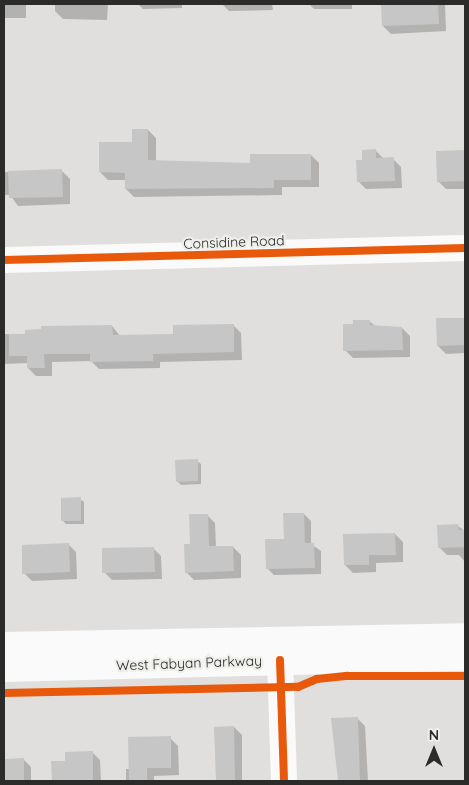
<!DOCTYPE html>
<style>
body{margin:0}
#map{position:relative;width:469px;height:785px;overflow:hidden;background:#e0dfde;font-family:Quicksand,sans-serif}
div>[style]{position:absolute}
.shadow>*{inset:0;background:#0003}
.building>*{inset:0;background:#c6c6c6}
.minor>*{height:26px;margin:-13px;padding:0 13px;transform-origin:13px;border-radius:13px;background:#fafafa}
.major>*{height:28px;margin:-14px;padding:0 14px;transform-origin:14px;border-radius:14px;background:#fafafa}
.cycleway>*{height:8px;margin:-4px;padding:0 4px;transform-origin:4px;border-radius:4px;background:#e8590c}
span{translate:-50% -50%;white-space:nowrap;text-align:center;line-height:1.15;-webkit-text-stroke:4.5px #eeeeea;paint-order:stroke}
.street-label{font-size:14px;color:#2b2b2a}
.frame{position:absolute;inset:0;border:5px solid #2b2b2a;pointer-events:none}
.north{position:absolute;left:409px;top:725px;width:50px;height:50px;-webkit-text-stroke:4px #eeeeea;paint-order:stroke;rotate:0deg;font-size:14px;font-weight:700;line-height:20px;text-align:center;color:#2b2b2a}
.north::after{content:'';display:block;margin:auto;width:18px;height:22px;background:#2b2b2a;clip-path:polygon(50% 0,100% 100%,50% 72%,0 100%)}
</style>
<div id="map">
<div class="shadow">
<i style="clip-path:polygon(4px 4px,26px 4px,26px 18px,4px 18px)"></i>
<i style="clip-path:polygon(55px 4px,108px 4px,107px 20px,63px 19px,55px 11px)"></i>
<i style="clip-path:polygon(138px 4px,185px 4px,182px 4px,182px 8px,143px 9px)"></i>
<i style="clip-path:polygon(222px 4px,272px 4px,273px 10px,229px 11px)"></i>
<i style="clip-path:polygon(309px 4px,352px 4px,352px 9px,314px 9px)"></i>
<i style="clip-path:polygon(382px 4px,445px 4px,446px 31px,391px 34px,383px 26px)"></i>
<i style="clip-path:polygon(148px 130px,156px 138px,156px 161px,251px 164px,311px 155px,319px 163px,319px 187px,282px 187px,282px 195px,134px 197px,126px 189px,126px 180px,108px 180px,100px 172px)"></i>
<i style="clip-path:polygon(375px 150px,384px 159px,393px 159px,401px 167px,402px 188px,366px 189px,358px 181px,363px 161px)"></i>
<i style="clip-path:polygon(437px 152px,465px 152px,465px 189px,446px 189px,438px 181px)"></i>
<i style="clip-path:polygon(62px 171px,70px 179px,70px 204px,18px 206px,10px 195px,4px 195px,4px 172px)"></i>
<i style="clip-path:polygon(465px 319px,465px 353px,446px 354px,438px 346px,438px 320px)"></i>
<i style="clip-path:polygon(369px 321px,375px 326px,402px 328px,410px 336px,410px 357px,353px 358px,345px 350px,355px 325px)"></i>
<i style="clip-path:polygon(233px 325px,241px 333px,242px 360px,160px 362px,160px 368px,99px 369px,91px 361px,52px 362px,52px 376px,36px 376px,28px 368px,28px 363px,4px 364px,4px 334px,26px 335px,112px 326px,120px 336px,174px 336px)"></i>
<i style="clip-path:polygon(197px 461px,201px 464px,201px 484px,181px 485px,177px 481px)"></i>
<i style="clip-path:polygon(80px 499px,84px 502px,84px 524px,66px 524px,63px 521px)"></i>
<i style="clip-path:polygon(304px 514px,311px 521px,311px 544px,321px 551px,321px 574px,274px 575px,267px 568px)"></i>
<i style="clip-path:polygon(207px 515px,215px 523px,216px 547px,233px 547px,241px 555px,241px 578px,194px 580px,186px 572px)"></i>
<i style="clip-path:polygon(458px 526px,465px 531px,465px 562px,459px 555px,447px 555px,439px 547px)"></i>
<i style="clip-path:polygon(395px 534px,403px 542px,403px 562px,376px 563px,376px 572px,353px 573px,345px 565px)"></i>
<i style="clip-path:polygon(68px 544px,76px 552px,77px 579px,32px 581px,24px 573px)"></i>
<i style="clip-path:polygon(153px 548px,161px 556px,162px 579px,112px 580px,104px 572px)"></i>
<i style="clip-path:polygon(357px 718px,365px 726px,368px 781px,339px 781px,338px 763px)"></i>
<i style="clip-path:polygon(234px 727px,242px 735px,242px 781px,217px 781px,215px 728px)"></i>
<i style="clip-path:polygon(170px 738px,178px 746px,179px 775px,154px 776px,154px 781px,126px 781px,126px 769px,130px 769px)"></i>
<i style="clip-path:polygon(92px 752px,100px 760px,101px 781px,53px 781px,53px 762px,66px 762px)"></i>
<i style="clip-path:polygon(23px 759px,31px 767px,31px 781px,4px 781px,4px 760px)"></i>
</div>
<div class="building">
<i style="clip-path:polygon(381px 4px,438px 4px,439px 24px,382px 26px)"></i>
<i style="clip-path:polygon(132px 129px,148px 129px,148px 160px,250px 163px,250px 154px,311px 154px,311px 180px,274px 180px,274px 188px,125px 189px,125px 173px,99px 172px,99px 142px,132px 142px)"></i>
<i style="clip-path:polygon(376px 149px,376px 158px,394px 157px,395px 181px,357px 182px,356px 160px,362px 160px,362px 150px)"></i>
<i style="clip-path:polygon(465px 150px,465px 181px,437px 182px,436px 151px)"></i>
<i style="clip-path:polygon(62px 169px,63px 197px,9px 198px,8px 171px)"></i>
<i style="clip-path:polygon(436px 318px,465px 318px,465px 345px,437px 346px)"></i>
<i style="clip-path:polygon(353px 320px,370px 320px,370px 325px,402px 327px,403px 350px,343px 351px,343px 324px,353px 324px)"></i>
<i style="clip-path:polygon(234px 324px,234px 352px,153px 354px,153px 361px,90px 362px,90px 354px,44px 354px,45px 368px,27px 368px,27px 356px,9px 356px,9px 334px,25px 334px,25px 330px,41px 329px,41px 326px,112px 325px,113px 335px,173px 334px,173px 325px)"></i>
<i style="clip-path:polygon(198px 459px,198px 481px,176px 482px,175px 460px)"></i>
<i style="clip-path:polygon(81px 497px,81px 521px,61px 521px,61px 498px)"></i>
<i style="clip-path:polygon(283px 513px,304px 513px,305px 543px,314px 543px,315px 568px,266px 569px,265px 539px,284px 539px)"></i>
<i style="clip-path:polygon(189px 514px,208px 514px,209px 546px,233px 546px,234px 571px,185px 573px,184px 544px,190px 544px)"></i>
<i style="clip-path:polygon(458px 524px,459px 530px,465px 530px,465px 547px,438px 548px,437px 525px)"></i>
<i style="clip-path:polygon(395px 533px,396px 555px,369px 555px,369px 565px,344px 565px,343px 534px)"></i>
<i style="clip-path:polygon(69px 543px,70px 572px,22px 574px,22px 545px)"></i>
<i style="clip-path:polygon(154px 547px,155px 572px,102px 573px,102px 548px)"></i>
<i style="clip-path:polygon(358px 717px,360px 781px,338px 781px,331px 718px)"></i>
<i style="clip-path:polygon(234px 726px,235px 781px,216px 781px,214px 727px)"></i>
<i style="clip-path:polygon(171px 736px,171px 768px,147px 768px,147px 781px,129px 781px,128px 737px)"></i>
<i style="clip-path:polygon(93px 751px,93px 781px,52px 781px,51px 761px,65px 761px,65px 752px)"></i>
<i style="clip-path:polygon(24px 758px,24px 781px,4px 781px,4px 759px)"></i>
</div>
<div class="minor">
<i style="left:4px;top:260px;width:461px;rotate:-1.5deg"></i>
<i style="left:280px;top:660px;width:121px;rotate:88.1deg"></i>
</div>
<div class="major">
<i style="left:4px;top:646px;width:461px;rotate:-1.1deg"></i>
<i style="left:4px;top:668px;width:461px;rotate:-1.4deg"></i>
</div>
<div class="cycleway">
<i style="left:4px;top:260px;width:461px;rotate:-1.5deg"></i>
<i style="left:280px;top:660px;width:121px;rotate:88.1deg"></i>
<i style="left:4px;top:693px;width:294px;rotate:-1.2deg"></i>
<i style="left:298px;top:687px;width:21px;rotate:-23deg"></i>
<i style="left:317px;top:679px;width:31px;rotate:-6deg"></i>
<i style="left:348px;top:676px;width:117px"></i>
</div>
<div class="street-label">
<span style="left:234px;top:242px;rotate:-2deg">Considine Road</span>
<span style="left:189px;top:663px;rotate:-2deg">West Fabyan Parkway</span>
</div>
<div class="frame"></div>
<div class="north">N</div>
</div>
